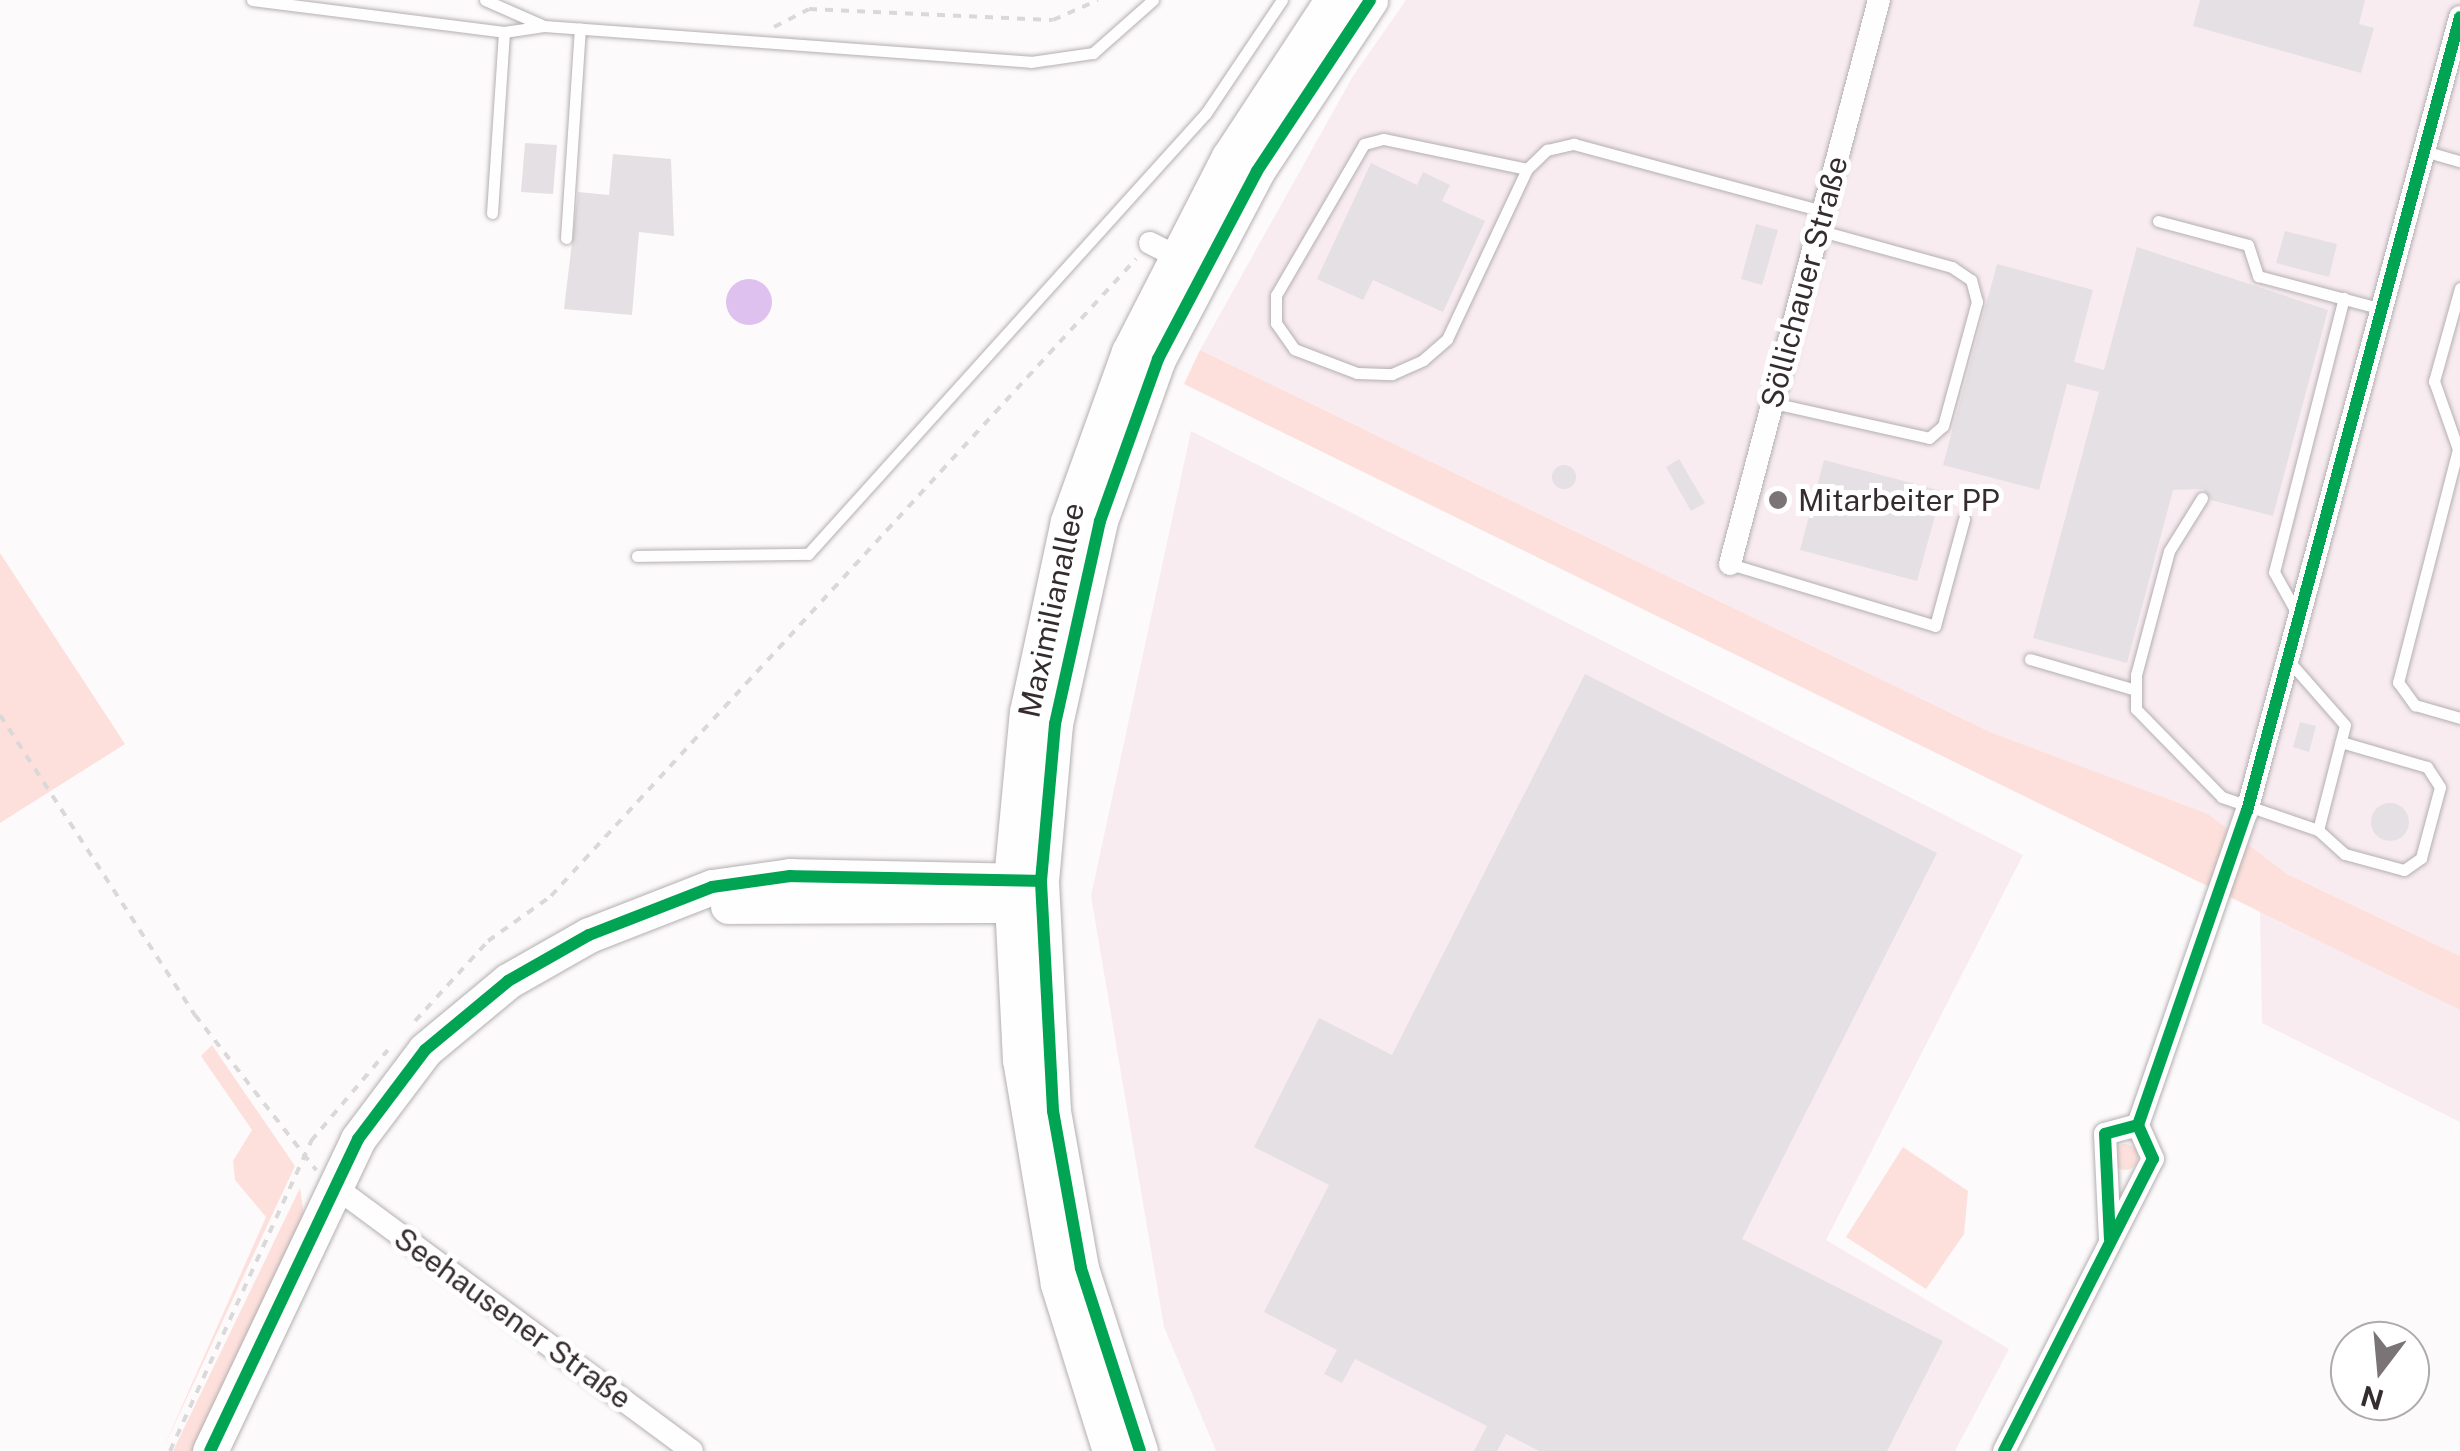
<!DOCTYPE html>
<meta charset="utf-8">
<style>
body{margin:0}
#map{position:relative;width:2460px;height:1451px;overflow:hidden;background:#fdfafb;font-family:"Public Sans",sans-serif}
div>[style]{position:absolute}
.built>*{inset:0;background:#f8ecf1}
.green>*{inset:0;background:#fde0dc}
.round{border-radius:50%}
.water>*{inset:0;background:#dec1ee}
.building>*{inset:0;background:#e5e0e3}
.path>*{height:4px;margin-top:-2px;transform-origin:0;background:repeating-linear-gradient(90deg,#dad8d8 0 8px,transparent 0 16px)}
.roads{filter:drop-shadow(0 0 2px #b4afb1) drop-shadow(0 0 2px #b4afb1)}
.service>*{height:11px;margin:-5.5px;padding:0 5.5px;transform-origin:5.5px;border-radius:5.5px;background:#fffefe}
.minor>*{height:22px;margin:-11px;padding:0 11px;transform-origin:11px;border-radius:11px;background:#fffefe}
.primary>*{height:35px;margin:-17.5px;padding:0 17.5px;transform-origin:17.5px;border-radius:17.5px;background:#fffefe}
.bus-1>*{height:12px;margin:-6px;padding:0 6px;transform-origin:6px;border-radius:6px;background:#00a452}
.dots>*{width:28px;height:28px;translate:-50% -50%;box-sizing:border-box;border:5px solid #fff;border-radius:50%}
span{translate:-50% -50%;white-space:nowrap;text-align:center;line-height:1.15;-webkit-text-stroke:10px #fff;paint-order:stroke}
.street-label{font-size:30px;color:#352c2f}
.poi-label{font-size:30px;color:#352c2f}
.left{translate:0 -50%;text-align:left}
.north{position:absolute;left:2330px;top:1321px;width:100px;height:100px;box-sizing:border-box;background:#fff;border:2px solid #aeabac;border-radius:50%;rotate:196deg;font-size:28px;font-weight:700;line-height:40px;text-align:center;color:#352c2f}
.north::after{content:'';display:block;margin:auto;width:35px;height:45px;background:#7b7476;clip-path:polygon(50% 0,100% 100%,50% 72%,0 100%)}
</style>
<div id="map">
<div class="built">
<i style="clip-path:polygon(1406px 0,2460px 0,2460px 956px,2287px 874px,2207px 814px,1990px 732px,1200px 350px,1353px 76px)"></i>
<i style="clip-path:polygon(1191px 431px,2023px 855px,1826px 1240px,2009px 1349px,1955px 1451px,1216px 1451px,1164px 1327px,1091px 896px)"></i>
<i style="clip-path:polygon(2260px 910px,2460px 1010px,2460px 1122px,2262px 1023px)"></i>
</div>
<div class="green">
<i style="clip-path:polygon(1200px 350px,1990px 732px,2208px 814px,2287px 874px,2460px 956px,2460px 1010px,1184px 384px)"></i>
<i style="clip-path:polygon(0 553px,125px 744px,0 823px)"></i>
<i style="clip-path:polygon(212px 1045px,295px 1166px,162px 1451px,266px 1217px,235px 1180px,233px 1161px,252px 1130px,201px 1056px)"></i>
<i class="round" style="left:2112px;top:1144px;width:26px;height:26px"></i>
<i style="clip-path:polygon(1903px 1147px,1968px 1191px,1964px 1234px,1926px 1289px,1846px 1237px)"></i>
<i style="clip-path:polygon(300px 1188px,304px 1216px,197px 1451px,173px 1451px)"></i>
</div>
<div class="water">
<i class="round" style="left:726px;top:279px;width:46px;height:46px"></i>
</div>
<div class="building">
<i style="clip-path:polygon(2200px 0,2365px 0,2359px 24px,2374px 28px,2361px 73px,2193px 26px)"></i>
<i style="clip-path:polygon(525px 143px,557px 145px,553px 194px,521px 192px)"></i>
<i style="clip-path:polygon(613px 154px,671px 159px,674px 236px,639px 232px,632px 315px,564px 309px,578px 192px,609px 195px)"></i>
<i style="clip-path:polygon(1371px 163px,1417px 185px,1423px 172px,1450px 185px,1442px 201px,1485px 221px,1443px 312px,1373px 280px,1363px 300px,1317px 279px)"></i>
<i style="clip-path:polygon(1756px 224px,1778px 230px,1762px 285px,1741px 279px)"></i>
<i style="clip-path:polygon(2285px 231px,2337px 244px,2329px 277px,2276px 263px)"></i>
<i style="clip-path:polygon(2137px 247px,2328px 310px,2273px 516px,2211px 500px,2203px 489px,2173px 490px,2127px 663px,2033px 638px,2099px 392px,2067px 384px,2039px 490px,1943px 465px,1997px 264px,2093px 290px,2074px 362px,2104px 370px)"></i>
<i style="clip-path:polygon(1679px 459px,1705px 503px,1691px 511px,1666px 467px)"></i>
<i style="clip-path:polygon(1824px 460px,1942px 491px,1917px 581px,1800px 550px)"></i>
<i class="round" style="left:1552px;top:465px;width:24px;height:24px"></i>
<i style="clip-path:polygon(1585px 674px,1937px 853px,1742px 1239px,1943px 1341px,1887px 1451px,1539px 1451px,1506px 1434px,1497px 1451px,1474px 1451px,1487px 1426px,1355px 1359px,1342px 1383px,1324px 1374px,1337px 1350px,1264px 1312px,1329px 1185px,1254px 1147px,1319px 1018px,1392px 1055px)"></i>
<i style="clip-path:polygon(2300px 722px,2316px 726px,2309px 752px,2293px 747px)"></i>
<i class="round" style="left:2371px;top:803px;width:38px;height:38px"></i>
</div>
<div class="path">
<i style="left:774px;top:27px;width:39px;rotate:-27deg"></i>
<i style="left:809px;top:9px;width:244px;rotate:2.6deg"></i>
<i style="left:1053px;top:20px;width:49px;rotate:-24deg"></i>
<i style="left:0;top:715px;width:358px;rotate:57deg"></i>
<i style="left:195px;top:1015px;width:197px;rotate:52deg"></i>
<i style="left:415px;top:1021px;width:108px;rotate:-47.6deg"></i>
<i style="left:488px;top:941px;width:77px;rotate:-35.5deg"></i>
<i style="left:551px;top:896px;width:865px;rotate:-47.44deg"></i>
<i style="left:170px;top:1451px;width:341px;rotate:-65.5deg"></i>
<i style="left:311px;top:1141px;width:119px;rotate:-49.8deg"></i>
</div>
<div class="roads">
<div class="service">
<i style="left:252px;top:0;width:254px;rotate:7.2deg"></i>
<i style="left:504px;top:32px;width:40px;rotate:-8.5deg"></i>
<i style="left:544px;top:26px;width:488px;rotate:4.2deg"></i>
<i style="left:1031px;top:62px;width:63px;rotate:-8.3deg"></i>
<i style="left:1093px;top:53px;width:80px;rotate:-41.5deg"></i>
<i style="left:485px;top:0;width:64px;rotate:23.8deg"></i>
<i style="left:2424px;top:151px;width:37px;rotate:16deg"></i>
<i style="left:1527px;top:169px;width:147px;rotate:-168.2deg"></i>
<i style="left:1383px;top:139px;width:20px;rotate:165deg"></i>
<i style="left:1364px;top:144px;width:175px;rotate:120.2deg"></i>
<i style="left:1276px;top:295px;width:28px;rotate:90deg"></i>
<i style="left:1276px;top:323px;width:32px;rotate:55deg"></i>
<i style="left:1294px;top:349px;width:67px;rotate:20.9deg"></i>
<i style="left:1357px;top:373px;width:35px;rotate:2deg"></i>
<i style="left:1392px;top:374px;width:34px;rotate:-24deg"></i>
<i style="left:1423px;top:360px;width:32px;rotate:-41deg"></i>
<i style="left:1447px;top:339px;width:188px;rotate:-64.8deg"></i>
<i style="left:1527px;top:169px;width:28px;rotate:-44deg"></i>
<i style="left:1547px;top:150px;width:28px;rotate:-13deg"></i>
<i style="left:1574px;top:144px;width:258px;rotate:15.1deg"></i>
<i style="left:492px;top:213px;width:181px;rotate:-86.2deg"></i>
<i style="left:2158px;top:221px;width:93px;rotate:14.9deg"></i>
<i style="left:2248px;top:245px;width:33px;rotate:72deg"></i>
<i style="left:2258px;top:276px;width:128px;rotate:14.9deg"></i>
<i style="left:566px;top:238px;width:210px;rotate:-86.2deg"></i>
<i style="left:2460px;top:288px;width:97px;rotate:105.6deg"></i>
<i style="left:2434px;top:381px;width:72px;rotate:70.6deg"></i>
<i style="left:2458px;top:449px;width:241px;rotate:104.4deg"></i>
<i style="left:2398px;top:682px;width:29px;rotate:54deg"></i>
<i style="left:2415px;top:705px;width:47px;rotate:16.1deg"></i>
<i style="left:1773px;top:403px;width:160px;rotate:12.6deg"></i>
<i style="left:1929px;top:438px;width:18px;rotate:-41deg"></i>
<i style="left:1943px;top:426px;width:129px;rotate:-74.7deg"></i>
<i style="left:1977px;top:302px;width:23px;rotate:-105deg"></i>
<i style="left:1971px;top:280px;width:23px;rotate:-146deg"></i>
<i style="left:1952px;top:267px;width:139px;rotate:-164.6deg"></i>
<i style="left:2202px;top:498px;width:62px;rotate:121.9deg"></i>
<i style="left:2169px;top:551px;width:128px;rotate:104.9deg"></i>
<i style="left:2136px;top:675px;width:34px;rotate:90deg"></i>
<i style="left:2136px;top:709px;width:123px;rotate:45.7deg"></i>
<i style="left:2222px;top:797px;width:102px;rotate:19deg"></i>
<i style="left:637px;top:556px;width:171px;rotate:-0.7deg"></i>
<i style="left:808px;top:554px;width:594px;rotate:-47.93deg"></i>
<i style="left:1206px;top:113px;width:136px;rotate:-56.1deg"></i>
<i style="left:1730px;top:564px;width:214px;rotate:16.8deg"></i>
<i style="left:1935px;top:626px;width:111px;rotate:-74.8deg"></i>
<i style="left:2299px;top:617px;width:51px;rotate:-119.1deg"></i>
<i style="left:2274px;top:572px;width:283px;rotate:-75.7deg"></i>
<i style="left:2030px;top:659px;width:110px;rotate:16.3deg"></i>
<i style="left:2288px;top:660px;width:86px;rotate:48.8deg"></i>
<i style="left:2345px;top:725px;width:108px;rotate:104.4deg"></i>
<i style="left:2318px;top:830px;width:36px;rotate:42deg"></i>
<i style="left:2345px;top:854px;width:61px;rotate:15.2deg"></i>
<i style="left:2404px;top:870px;width:21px;rotate:-35deg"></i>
<i style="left:2421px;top:858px;width:73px;rotate:-75deg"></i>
<i style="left:2440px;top:787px;width:24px;rotate:-123deg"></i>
<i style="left:2427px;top:767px;width:90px;rotate:-163.8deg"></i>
</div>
<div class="minor">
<i style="left:1150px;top:243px;width:27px;rotate:27deg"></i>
<i style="left:1730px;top:564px;width:583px;rotate:-75.2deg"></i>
<i style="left:2138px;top:1125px;width:332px;rotate:-70.9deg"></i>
<i style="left:2247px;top:811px;width:822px;rotate:-74.98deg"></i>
<i style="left:334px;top:1186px;width:445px;rotate:36.5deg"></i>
<i style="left:2004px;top:1451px;width:328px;rotate:-63deg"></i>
<i style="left:2153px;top:1159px;width:37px;rotate:-114deg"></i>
<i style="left:2138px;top:1125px;width:34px;rotate:165deg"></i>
<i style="left:2105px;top:1134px;width:105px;rotate:87.3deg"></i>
</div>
<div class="primary">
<i style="left:728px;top:906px;width:308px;rotate:-0.2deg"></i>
<i style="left:210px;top:1451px;width:345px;rotate:-64.6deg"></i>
<i style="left:358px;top:1139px;width:111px;rotate:-53deg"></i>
<i style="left:425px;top:1050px;width:108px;rotate:-39.7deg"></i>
<i style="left:508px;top:981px;width:93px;rotate:-29.6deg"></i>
<i style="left:589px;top:935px;width:132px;rotate:-21.3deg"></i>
<i style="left:712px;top:887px;width:79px;rotate:-8deg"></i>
<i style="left:790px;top:876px;width:244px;rotate:1.2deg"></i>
<i style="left:1110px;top:1451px;width:175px;rotate:-107.3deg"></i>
<i style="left:1058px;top:1284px;width:227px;rotate:-99.6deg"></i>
<i style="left:1020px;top:1060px;width:180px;rotate:-92.9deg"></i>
<i style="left:1011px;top:880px;width:169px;rotate:-84.6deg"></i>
<i style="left:1027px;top:712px;width:195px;rotate:-77.9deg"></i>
<i style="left:1068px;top:521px;width:180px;rotate:-70.2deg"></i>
<i style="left:1129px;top:352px;width:219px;rotate:-62.9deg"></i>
<i style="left:1229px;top:157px;width:188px;rotate:-56.7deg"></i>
<i style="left:1140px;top:1451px;width:192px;rotate:-107.9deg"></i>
<i style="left:1081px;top:1268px;width:159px;rotate:-100.1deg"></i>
<i style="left:1053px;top:1111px;width:230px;rotate:-93deg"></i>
<i style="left:1041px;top:881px;width:158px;rotate:-84.9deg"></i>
<i style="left:1055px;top:724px;width:208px;rotate:-77.5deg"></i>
<i style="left:1100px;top:521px;width:172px;rotate:-70.3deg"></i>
<i style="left:1158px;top:359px;width:212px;rotate:-62.2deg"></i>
<i style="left:1257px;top:171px;width:205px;rotate:-56.5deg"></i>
</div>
</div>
<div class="bus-1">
<i style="left:2138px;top:1125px;width:332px;rotate:-70.9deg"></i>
<i style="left:2247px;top:811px;width:822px;rotate:-74.98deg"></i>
<i style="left:210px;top:1451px;width:345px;rotate:-64.6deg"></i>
<i style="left:358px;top:1139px;width:111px;rotate:-53deg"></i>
<i style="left:425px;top:1050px;width:108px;rotate:-39.7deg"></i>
<i style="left:508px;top:981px;width:93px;rotate:-29.6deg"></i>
<i style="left:589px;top:935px;width:132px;rotate:-21.3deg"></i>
<i style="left:712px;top:887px;width:79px;rotate:-8deg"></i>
<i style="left:790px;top:876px;width:251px;rotate:1.1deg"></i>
<i style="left:1140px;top:1451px;width:192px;rotate:-107.9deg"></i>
<i style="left:1081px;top:1268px;width:159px;rotate:-100.1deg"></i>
<i style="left:1053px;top:1111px;width:230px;rotate:-93deg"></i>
<i style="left:1041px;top:881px;width:158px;rotate:-84.9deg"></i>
<i style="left:1055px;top:724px;width:208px;rotate:-77.5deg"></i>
<i style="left:1100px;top:521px;width:172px;rotate:-70.3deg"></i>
<i style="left:1158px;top:359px;width:212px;rotate:-62.2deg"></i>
<i style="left:1257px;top:171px;width:205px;rotate:-56.5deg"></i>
<i style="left:2004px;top:1451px;width:328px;rotate:-63deg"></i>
<i style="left:2153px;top:1159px;width:37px;rotate:-114deg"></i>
<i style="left:2138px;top:1125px;width:34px;rotate:165deg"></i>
<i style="left:2105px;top:1134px;width:105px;rotate:87.3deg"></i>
</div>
<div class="dots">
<i style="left:1778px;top:500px;background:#7b7476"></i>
</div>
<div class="street-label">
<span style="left:1804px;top:282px;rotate:-75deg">Söllichauer Straße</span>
<span style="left:1051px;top:610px;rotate:-78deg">Maximilianallee</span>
<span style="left:513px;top:1318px;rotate:36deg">Seehausener Straße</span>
</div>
<div class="poi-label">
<span class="left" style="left:1798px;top:500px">Mitarbeiter PP</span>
</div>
<div class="north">N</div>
</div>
